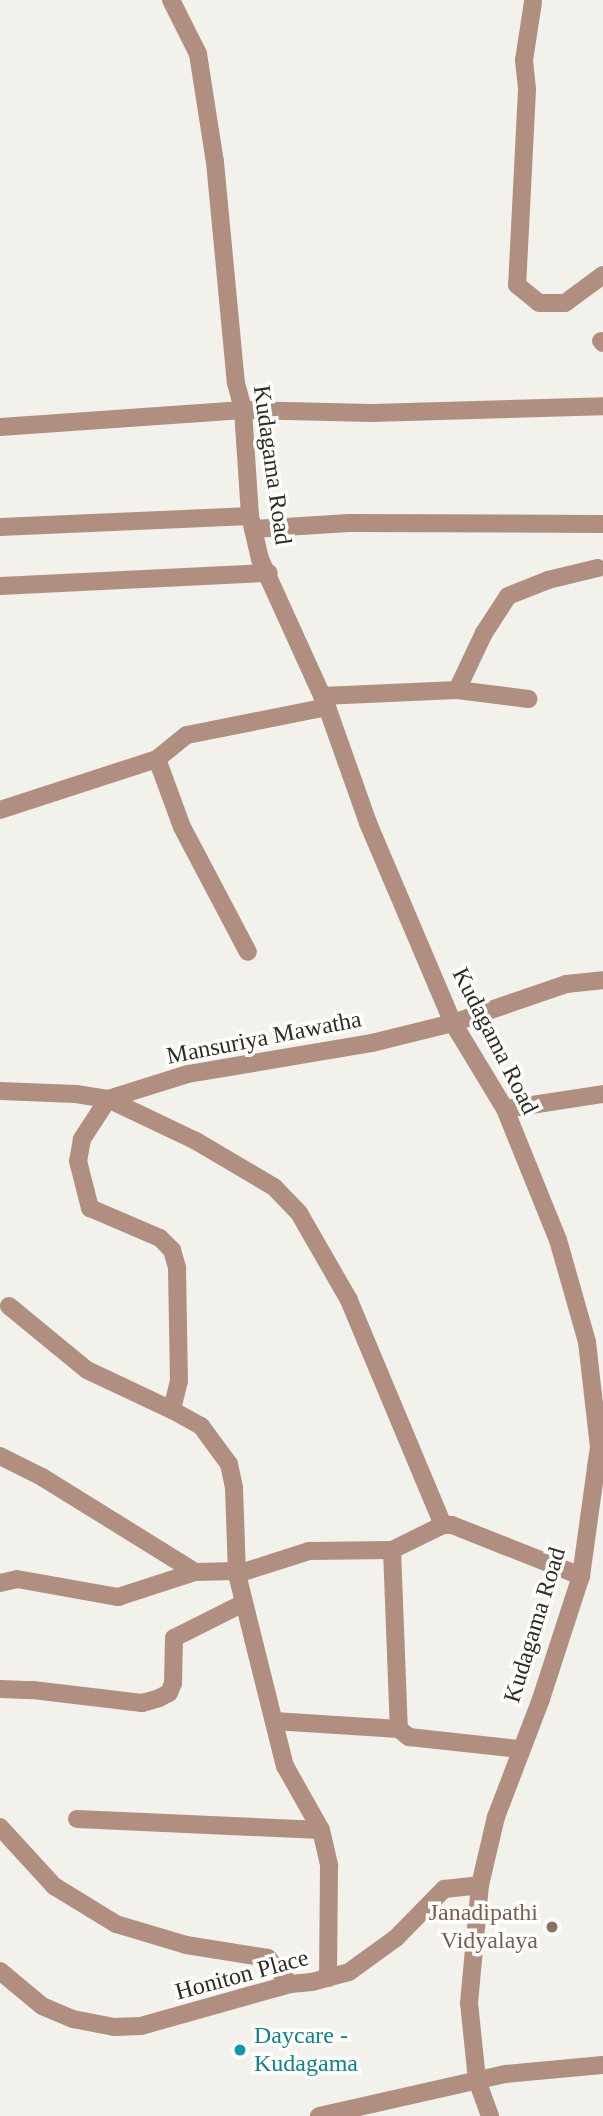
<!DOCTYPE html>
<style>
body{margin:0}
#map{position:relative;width:603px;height:2116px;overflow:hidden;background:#f2f1ec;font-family:Georgia,serif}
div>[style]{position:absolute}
.minor>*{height:18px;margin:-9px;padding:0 9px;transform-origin:9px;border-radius:9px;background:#b08f81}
.tertiary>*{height:18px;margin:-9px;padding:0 9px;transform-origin:9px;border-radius:9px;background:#b08f81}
.dots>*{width:19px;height:19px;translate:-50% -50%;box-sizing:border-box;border:4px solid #fffefb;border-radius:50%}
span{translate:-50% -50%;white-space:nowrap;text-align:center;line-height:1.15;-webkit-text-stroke:7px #fffefb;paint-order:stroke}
.street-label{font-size:24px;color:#2c2c2a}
.education-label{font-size:24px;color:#785e54}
.right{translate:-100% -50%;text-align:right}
.culture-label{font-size:24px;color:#0d838f}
.left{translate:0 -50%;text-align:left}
</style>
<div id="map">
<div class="minor">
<i style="left:171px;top:0;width:60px;rotate:63.4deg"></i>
<i style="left:198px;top:54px;width:109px;rotate:81.1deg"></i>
<i style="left:215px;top:162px;width:222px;rotate:84.6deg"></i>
<i style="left:236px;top:383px;width:28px;rotate:75deg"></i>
<i style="left:243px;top:410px;width:106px;rotate:86.2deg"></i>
<i style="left:250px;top:516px;width:44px;rotate:76.9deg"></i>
<i style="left:260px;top:559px;width:162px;rotate:65.6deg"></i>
<i style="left:327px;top:707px;width:123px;rotate:70.5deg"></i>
<i style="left:368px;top:823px;width:217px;rotate:67deg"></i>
<i style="left:453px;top:1023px;width:100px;rotate:58.8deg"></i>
<i style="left:505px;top:1109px;width:141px;rotate:68deg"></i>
<i style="left:558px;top:1240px;width:106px;rotate:74.1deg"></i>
<i style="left:587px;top:1342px;width:107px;rotate:83.5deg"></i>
<i style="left:599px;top:1448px;width:20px;rotate:99deg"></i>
<i style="left:533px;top:2px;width:59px;rotate:98.8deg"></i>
<i style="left:524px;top:60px;width:30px;rotate:84deg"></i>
<i style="left:527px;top:90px;width:195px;rotate:92.9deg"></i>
<i style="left:517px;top:285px;width:28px;rotate:39deg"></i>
<i style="left:539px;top:303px;width:26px"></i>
<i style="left:565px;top:303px;width:47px;rotate:-36.4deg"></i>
<i style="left:601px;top:341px;width:3px;rotate:45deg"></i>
<i style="left:0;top:427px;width:244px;rotate:-4deg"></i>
<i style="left:243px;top:410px;width:129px;rotate:1.3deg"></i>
<i style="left:372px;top:413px;width:231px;rotate:-1.7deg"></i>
<i style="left:0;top:527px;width:250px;rotate:-2.5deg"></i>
<i style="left:253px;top:529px;width:96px;rotate:-3.6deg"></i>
<i style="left:349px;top:523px;width:254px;rotate:0.2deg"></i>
<i style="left:0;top:586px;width:269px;rotate:-2.8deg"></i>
<i style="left:457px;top:690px;width:72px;rotate:7.2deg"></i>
<i style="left:322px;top:696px;width:135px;rotate:-2.5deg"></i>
<i style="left:457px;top:690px;width:63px;rotate:-64.7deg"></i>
<i style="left:484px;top:633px;width:44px;rotate:-57deg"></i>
<i style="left:508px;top:596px;width:43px;rotate:-21.8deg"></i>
<i style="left:548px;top:580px;width:51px;rotate:-13.5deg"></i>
<i style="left:157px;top:759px;width:72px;rotate:69.8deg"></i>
<i style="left:182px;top:827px;width:141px;rotate:62.2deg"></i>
<i style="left:0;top:810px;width:165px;rotate:-18deg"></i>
<i style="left:157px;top:759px;width:38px;rotate:-39deg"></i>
<i style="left:187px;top:735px;width:143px;rotate:-11.3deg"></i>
<i style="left:0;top:1091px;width:76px;rotate:2.3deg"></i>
<i style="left:76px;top:1094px;width:32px;rotate:9deg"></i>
<i style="left:108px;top:1099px;width:48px;rotate:123deg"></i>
<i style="left:82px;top:1139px;width:22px;rotate:100deg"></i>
<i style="left:78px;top:1161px;width:49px;rotate:75.7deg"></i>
<i style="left:90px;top:1208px;width:76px;rotate:23.2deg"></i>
<i style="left:160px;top:1238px;width:17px;rotate:45deg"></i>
<i style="left:172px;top:1250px;width:19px;rotate:74deg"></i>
<i style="left:177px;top:1268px;width:113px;rotate:89deg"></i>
<i style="left:179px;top:1381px;width:30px;rotate:104deg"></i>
<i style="left:172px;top:1410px;width:33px;rotate:29deg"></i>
<i style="left:201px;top:1426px;width:47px;rotate:53.6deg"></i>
<i style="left:229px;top:1464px;width:25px;rotate:78deg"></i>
<i style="left:234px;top:1488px;width:86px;rotate:88deg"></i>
<i style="left:237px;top:1574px;width:198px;rotate:76deg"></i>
<i style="left:285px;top:1766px;width:73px;rotate:60.6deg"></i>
<i style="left:321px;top:1830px;width:37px;rotate:77deg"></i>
<i style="left:329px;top:1866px;width:112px;rotate:90.5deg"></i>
<i style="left:505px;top:1109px;width:99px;rotate:-8.7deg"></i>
<i style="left:9px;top:1306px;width:101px;rotate:39.4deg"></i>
<i style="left:87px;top:1370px;width:94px;rotate:25.2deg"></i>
<i style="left:0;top:1456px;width:47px;rotate:26.6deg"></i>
<i style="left:42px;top:1477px;width:180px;rotate:31.8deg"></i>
<i style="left:443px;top:1525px;width:244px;rotate:-112.7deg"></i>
<i style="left:349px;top:1300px;width:100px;rotate:-119.9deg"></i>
<i style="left:299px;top:1213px;width:36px;rotate:-134deg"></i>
<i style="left:274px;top:1187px;width:91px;rotate:-149.5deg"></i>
<i style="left:196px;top:1141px;width:98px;rotate:-154.5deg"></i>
<i style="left:108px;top:1099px;width:84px;rotate:-17.4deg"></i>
<i style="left:188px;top:1074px;width:187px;rotate:-9.6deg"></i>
<i style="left:372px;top:1043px;width:83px;rotate:-13.9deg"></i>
<i style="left:453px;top:1023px;width:120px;rotate:-19deg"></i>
<i style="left:566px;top:984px;width:37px;rotate:-6deg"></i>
<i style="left:392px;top:1550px;width:57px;rotate:-26.1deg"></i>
<i style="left:443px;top:1525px;width:9px"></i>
<i style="left:452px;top:1525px;width:139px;rotate:21.6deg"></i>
<i style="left:237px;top:1574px;width:76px;rotate:-17.7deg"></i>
<i style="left:309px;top:1551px;width:83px;rotate:-0.7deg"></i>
<i style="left:392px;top:1550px;width:179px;rotate:87.8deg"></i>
<i style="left:399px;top:1729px;width:13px;rotate:39deg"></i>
<i style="left:409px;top:1737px;width:111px;rotate:6.2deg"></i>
<i style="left:0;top:1583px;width:17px;rotate:-13deg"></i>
<i style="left:17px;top:1579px;width:103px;rotate:10.1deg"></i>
<i style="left:118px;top:1597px;width:81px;rotate:-18deg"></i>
<i style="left:195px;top:1572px;width:41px;rotate:-1.4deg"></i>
<i style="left:0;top:1689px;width:33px;rotate:2deg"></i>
<i style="left:33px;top:1690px;width:110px;rotate:6.8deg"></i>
<i style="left:142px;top:1703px;width:18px;rotate:-16deg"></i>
<i style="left:159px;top:1698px;width:11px;rotate:-27deg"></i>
<i style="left:169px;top:1693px;width:11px;rotate:-68deg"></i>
<i style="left:173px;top:1683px;width:45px;rotate:-88.7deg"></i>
<i style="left:174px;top:1638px;width:78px;rotate:-26.6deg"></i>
<i style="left:274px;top:1721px;width:125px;rotate:3.7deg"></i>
<i style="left:77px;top:1819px;width:244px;rotate:2.6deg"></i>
<i style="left:0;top:1827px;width:80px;rotate:47.5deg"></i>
<i style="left:54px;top:1886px;width:73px;rotate:31.5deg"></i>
<i style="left:116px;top:1924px;width:73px;rotate:16.7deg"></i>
<i style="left:186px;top:1945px;width:83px;rotate:9deg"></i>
<i style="left:268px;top:1958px;width:34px;rotate:50deg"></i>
<i style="left:0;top:1971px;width:55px;rotate:39.8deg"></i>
<i style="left:42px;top:2006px;width:34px;rotate:23deg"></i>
<i style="left:73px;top:2019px;width:42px;rotate:11deg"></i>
<i style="left:114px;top:2027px;width:27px;rotate:-2deg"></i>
<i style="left:141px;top:2026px;width:155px;rotate:-15.7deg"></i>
<i style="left:290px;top:1984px;width:22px;rotate:-5deg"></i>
<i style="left:312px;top:1982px;width:38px;rotate:-15deg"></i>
<i style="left:349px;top:1972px;width:58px;rotate:-35.9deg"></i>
<i style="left:396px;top:1938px;width:69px;rotate:-45.6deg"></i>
<i style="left:444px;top:1889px;width:36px;rotate:-6deg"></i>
<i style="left:319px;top:2116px;width:192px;rotate:-12.7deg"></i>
<i style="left:506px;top:2074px;width:97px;rotate:-5.3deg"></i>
</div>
<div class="tertiary">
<i style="left:490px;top:2116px;width:38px;rotate:-110deg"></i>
<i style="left:477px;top:2080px;width:77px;rotate:-95.9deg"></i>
<i style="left:469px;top:2003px;width:119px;rotate:-84.7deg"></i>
<i style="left:480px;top:1885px;width:70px;rotate:-76.8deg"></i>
<i style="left:496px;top:1817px;width:126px;rotate:-69.1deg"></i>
<i style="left:541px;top:1699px;width:129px;rotate:-72deg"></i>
<i style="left:581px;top:1576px;width:109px;rotate:-82.1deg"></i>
<i style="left:596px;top:1468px;width:7px;rotate:-16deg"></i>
</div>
<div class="dots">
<i style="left:552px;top:1927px;background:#8d6e63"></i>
<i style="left:240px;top:2050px;background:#0f9aa8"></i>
</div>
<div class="street-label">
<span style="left:272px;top:465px;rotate:82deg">Kudagama Road</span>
<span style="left:264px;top:1038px;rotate:-11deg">Mansuriya Mawatha</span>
<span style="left:495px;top:1041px;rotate:63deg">Kudagama Road</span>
<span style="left:535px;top:1625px;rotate:-73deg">Kudagama Road</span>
<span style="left:242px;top:1975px;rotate:-15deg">Honiton Place</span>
</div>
<div class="education-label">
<span class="right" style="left:538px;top:1927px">Janadipathi<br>Vidyalaya</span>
</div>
<div class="culture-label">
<span class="left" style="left:254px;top:2050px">Daycare -<br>Kudagama</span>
</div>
</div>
